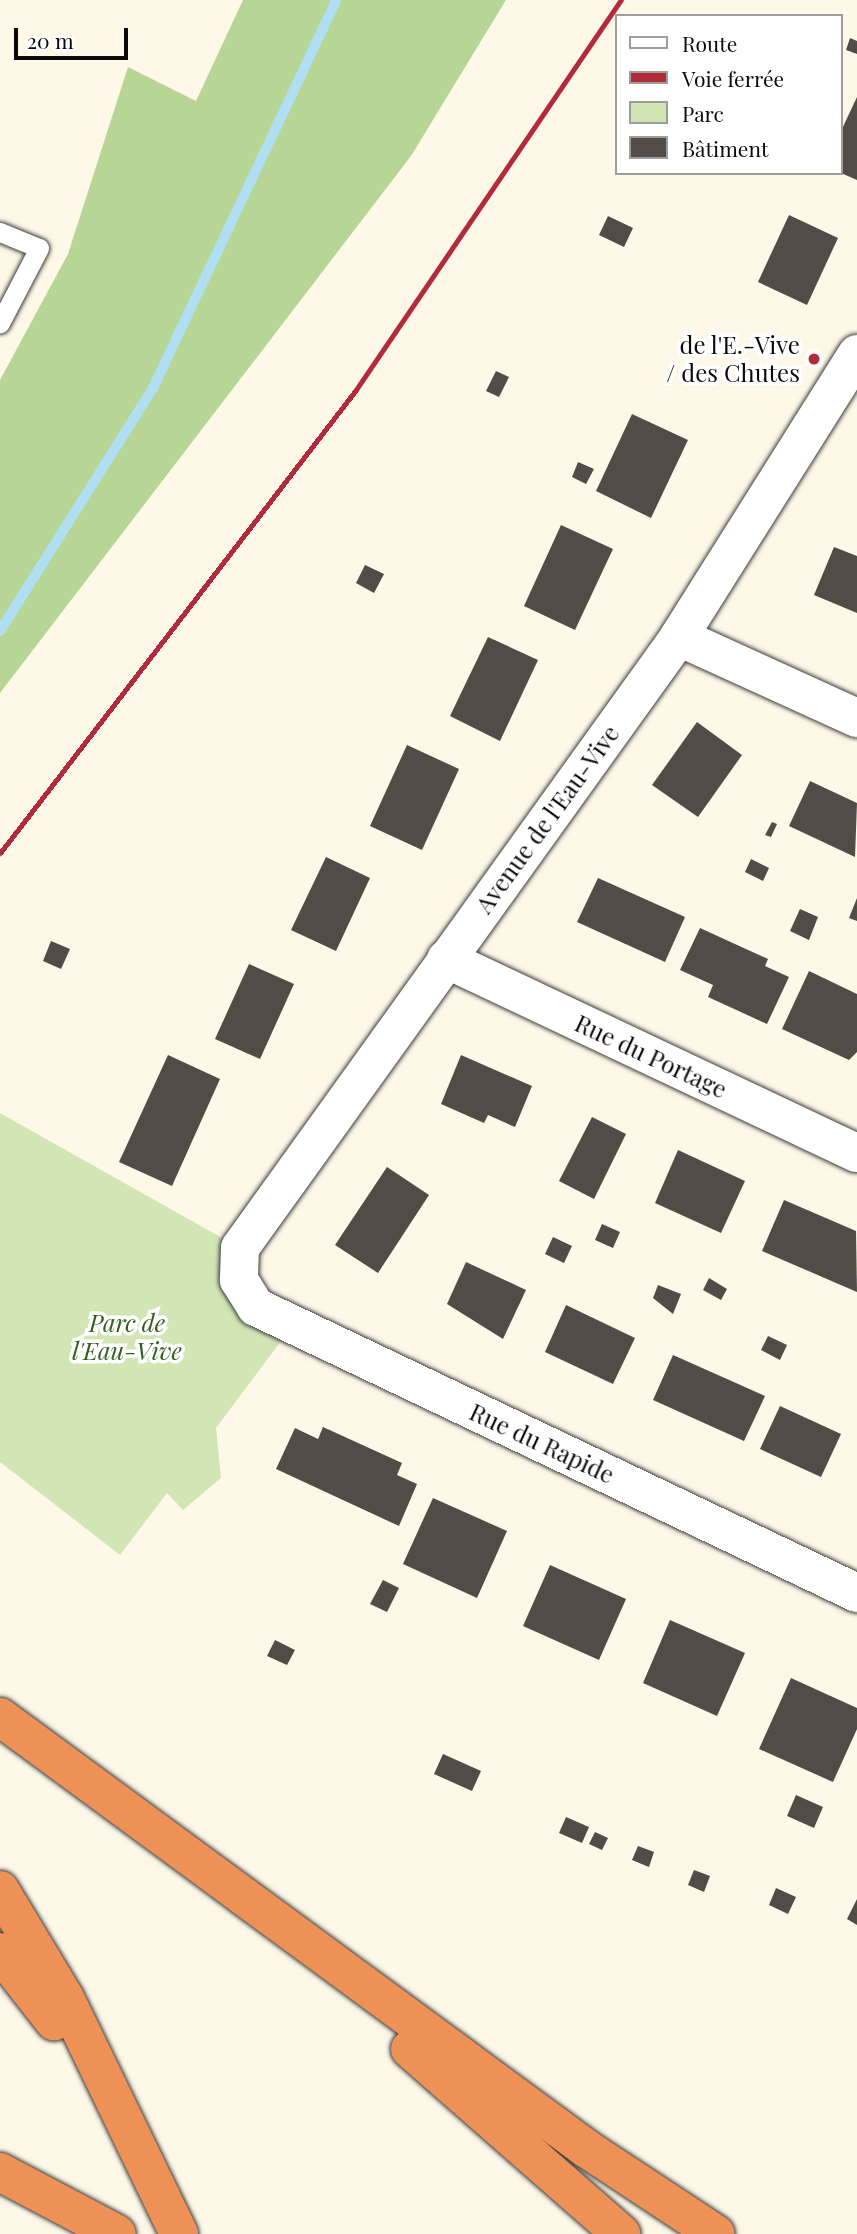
<!DOCTYPE html>
<meta charset="utf-8">
<style>
body{margin:0}
#map{position:relative;width:857px;height:2234px;overflow:hidden;background:#fef8e8;font-family:"Playfair Display",serif}
div>[style]{position:absolute}
.green>*{inset:0;background:#d2e6b5}
.forest>*{inset:0;background:#b7d695}
.stream>*{height:10px;margin:-5px;padding:0 5px;transform-origin:5px;border-radius:5px;background:#b0def3}
.building>*{inset:0;background:#524b47}
.roads{filter:drop-shadow(0 0 2px #3d3d3d) drop-shadow(0 0 2px #3d3d3d)}
.service>*{height:19px;margin:-9.5px;padding:0 9.5px;transform-origin:9.5px;border-radius:9.5px;background:#fff}
.minor>*{height:38px;margin:-19px;padding:0 19px;transform-origin:19px;border-radius:19px;background:#fff}
.motorway>*{height:38px;margin:-19px;padding:0 19px;transform-origin:19px;border-radius:19px;background:#ee9157}
.rail>*{height:5px;margin:-2.5px;padding:0 2.5px;transform-origin:2.5px;border-radius:2.5px;background:#b32a3a}
.dots>*{width:19px;height:19px;translate:-50% -50%;box-sizing:border-box;border:4px solid #fff;border-radius:50%}
span{translate:-50% -50%;white-space:nowrap;text-align:center;line-height:1.15;-webkit-text-stroke:7px #fff;paint-order:stroke}
.poi-label{font-size:24px;color:#0a0a0a}
.right{translate:-100% -50%;text-align:right}
.street-label{font-size:24px;color:#0a0a0a}
.park-label{font-size:24px;color:#305e1f;font-style:italic}
.legend{position:absolute;left:615px;top:14px;width:228px;height:161px;box-sizing:border-box;background:#fff;border:2px solid #9d9d9d;margin:0;padding:9px 12px;list-style:none;font-size:21px;color:#0a0a0a}
.legend li{display:flex;align-items:center;gap:14px;height:35px}
.legend b{width:35px;border:2px solid #9d9d9d}
.scale{position:absolute;left:14px;top:28px;width:114px;height:32px;box-sizing:border-box;border:4px solid #0a0a0a;border-top:0;padding-left:9px;font-size:21px;line-height:24px;white-space:nowrap;color:#0a0a0a;-webkit-text-stroke:5px #fff;paint-order:stroke}
</style>
<div id="map">
<div class="green">
<i style="clip-path:polygon(0 1113px,240px 1248px,239px 1280px,293px 1325px,216px 1428px,221px 1478px,183px 1510px,167px 1493px,120px 1555px,0 1462px)"></i>
</div>
<div class="forest">
<i style="clip-path:polygon(243px 0,506px 0,411px 156px,0 693px,0 380px,68px 254px,128px 67px,196px 101px)"></i>
</div>
<div class="stream">
<i style="left:0;top:631px;width:287px;rotate:-57.8deg"></i>
<i style="left:153px;top:388px;width:429px;rotate:-64.7deg"></i>
</div>
<div class="building">
<i style="clip-path:polygon(850px 38px,857px 41px,857px 54px,846px 50px)"></i>
<i style="clip-path:polygon(857px 97px,857px 180px,841px 173px,841px 131px)"></i>
<i style="clip-path:polygon(789px 215px,838px 238px,807px 305px,758px 282px)"></i>
<i style="clip-path:polygon(608px 216px,633px 228px,624px 247px,599px 235px)"></i>
<i style="clip-path:polygon(496px 371px,509px 377px,499px 397px,486px 391px)"></i>
<i style="clip-path:polygon(632px 414px,688px 440px,651px 518px,596px 491px)"></i>
<i style="clip-path:polygon(578px 462px,594px 469px,586px 484px,572px 477px)"></i>
<i style="clip-path:polygon(561px 525px,613px 549px,575px 630px,524px 606px)"></i>
<i style="clip-path:polygon(834px 547px,857px 556px,857px 613px,814px 595px)"></i>
<i style="clip-path:polygon(365px 565px,384px 574px,374px 593px,356px 583px)"></i>
<i style="clip-path:polygon(488px 637px,538px 660px,500px 741px,450px 716px)"></i>
<i style="clip-path:polygon(697px 722px,742px 755px,698px 817px,652px 785px)"></i>
<i style="clip-path:polygon(407px 745px,459px 769px,422px 850px,370px 826px)"></i>
<i style="clip-path:polygon(810px 781px,857px 803px,855px 857px,789px 826px)"></i>
<i style="clip-path:polygon(772px 822px,777px 824px,771px 837px,765px 835px)"></i>
<i style="clip-path:polygon(326px 857px,370px 878px,336px 951px,291px 930px)"></i>
<i style="clip-path:polygon(751px 859px,769px 868px,763px 881px,745px 872px)"></i>
<i style="clip-path:polygon(598px 878px,685px 917px,665px 962px,577px 922px)"></i>
<i style="clip-path:polygon(857px 898px,857px 921px,849px 918px)"></i>
<i style="clip-path:polygon(800px 909px,818px 917px,809px 940px,790px 931px)"></i>
<i style="clip-path:polygon(700px 928px,768px 959px,765px 966px,789px 977px,767px 1024px,708px 997px,713px 985px,680px 970px)"></i>
<i style="clip-path:polygon(51px 941px,70px 949px,61px 969px,43px 961px)"></i>
<i style="clip-path:polygon(249px 964px,294px 984px,260px 1059px,215px 1039px)"></i>
<i style="clip-path:polygon(809px 971px,857px 994px,857px 1052px,849px 1060px,782px 1029px)"></i>
<i style="clip-path:polygon(168px 1055px,220px 1079px,172px 1186px,119px 1162px)"></i>
<i style="clip-path:polygon(461px 1055px,532px 1086px,515px 1127px,488px 1115px,484px 1123px,441px 1104px)"></i>
<i style="clip-path:polygon(592px 1117px,626px 1134px,594px 1199px,559px 1181px)"></i>
<i style="clip-path:polygon(678px 1150px,745px 1181px,721px 1233px,655px 1203px)"></i>
<i style="clip-path:polygon(387px 1167px,429px 1195px,378px 1273px,335px 1245px)"></i>
<i style="clip-path:polygon(784px 1200px,856px 1231px,857px 1292px,762px 1251px)"></i>
<i style="clip-path:polygon(602px 1224px,620px 1232px,613px 1248px,595px 1240px)"></i>
<i style="clip-path:polygon(553px 1237px,572px 1246px,564px 1263px,545px 1254px)"></i>
<i style="clip-path:polygon(466px 1262px,526px 1290px,503px 1339px,447px 1304px)"></i>
<i style="clip-path:polygon(709px 1278px,727px 1289px,721px 1300px,703px 1290px)"></i>
<i style="clip-path:polygon(658px 1285px,681px 1294px,673px 1314px,653px 1298px)"></i>
<i style="clip-path:polygon(566px 1305px,635px 1338px,613px 1384px,545px 1352px)"></i>
<i style="clip-path:polygon(768px 1336px,787px 1345px,780px 1360px,761px 1350px)"></i>
<i style="clip-path:polygon(673px 1355px,765px 1396px,744px 1441px,653px 1400px)"></i>
<i style="clip-path:polygon(780px 1406px,841px 1434px,821px 1477px,760px 1449px)"></i>
<i style="clip-path:polygon(323px 1427px,402px 1463px,397px 1475px,417px 1484px,399px 1526px,276px 1469px,295px 1428px,318px 1439px)"></i>
<i style="clip-path:polygon(433px 1498px,507px 1531px,477px 1598px,403px 1564px)"></i>
<i style="clip-path:polygon(550px 1565px,626px 1599px,599px 1660px,523px 1626px)"></i>
<i style="clip-path:polygon(383px 1580px,399px 1588px,387px 1612px,370px 1604px)"></i>
<i style="clip-path:polygon(670px 1620px,745px 1653px,717px 1716px,643px 1683px)"></i>
<i style="clip-path:polygon(275px 1640px,295px 1650px,287px 1665px,267px 1656px)"></i>
<i style="clip-path:polygon(791px 1678px,857px 1708px,857px 1729px,833px 1782px,759px 1749px)"></i>
<i style="clip-path:polygon(443px 1754px,481px 1771px,472px 1791px,434px 1774px)"></i>
<i style="clip-path:polygon(796px 1795px,823px 1807px,814px 1828px,787px 1816px)"></i>
<i style="clip-path:polygon(566px 1817px,589px 1827px,582px 1843px,559px 1833px)"></i>
<i style="clip-path:polygon(595px 1832px,608px 1838px,602px 1850px,589px 1844px)"></i>
<i style="clip-path:polygon(638px 1846px,654px 1852px,649px 1867px,632px 1860px)"></i>
<i style="clip-path:polygon(694px 1870px,710px 1876px,704px 1892px,688px 1885px)"></i>
<i style="clip-path:polygon(776px 1888px,796px 1897px,788px 1914px,769px 1905px)"></i>
<i style="clip-path:polygon(857px 1899px,857px 1925px,847px 1919px)"></i>
</div>
<div class="roads">
<div class="service">
<i style="left:0;top:232px;width:42px;rotate:22.3deg"></i>
<i style="left:39px;top:248px;width:85px;rotate:117.5deg"></i>
</div>
<div class="minor">
<i style="left:857px;top:354px;width:334px;rotate:122.2deg"></i>
<i style="left:679px;top:637px;width:752px;rotate:125.7deg"></i>
<i style="left:240px;top:1248px;width:32px;rotate:92deg"></i>
<i style="left:239px;top:1280px;width:32px;rotate:58deg"></i>
<i style="left:256px;top:1307px;width:666px;rotate:25.45deg"></i>
<i style="left:679px;top:637px;width:196px;rotate:24.5deg"></i>
<i style="left:446px;top:959px;width:454px;rotate:25.3deg"></i>
</div>
<div class="motorway">
<i style="left:0;top:1717px;width:729px;rotate:36.35deg"></i>
<i style="left:587px;top:2149px;width:154px;rotate:33.4deg"></i>
<i style="left:0;top:1890px;width:126px;rotate:59deg"></i>
<i style="left:65px;top:1998px;width:262px;rotate:64.2deg"></i>
<i style="left:0;top:1952px;width:88px;rotate:52deg"></i>
<i style="left:410px;top:2049px;width:281px;rotate:41.2deg"></i>
<i style="left:0;top:2172px;width:132px;rotate:27.9deg"></i>
</div>
</div>
<div class="rail">
<i style="left:0;top:853px;width:583px;rotate:-52.46deg"></i>
<i style="left:355px;top:391px;width:473px;rotate:-55.8deg"></i>
</div>
<div class="dots">
<i style="left:814px;top:359px;background:#b32a3a"></i>
</div>
<div class="poi-label">
<span class="right" style="left:800px;top:359px">de l'E.-Vive<br>/ des Chutes</span>
</div>
<div class="street-label">
<span style="left:547px;top:819px;rotate:-54deg">Avenue de l'Eau-Vive</span>
<span style="left:651px;top:1056px;rotate:25deg">Rue du Portage</span>
<span style="left:542px;top:1443px;rotate:25deg">Rue du Rapide</span>
</div>
<div class="park-label">
<span style="left:127px;top:1337px">Parc de<br>l'Eau-Vive</span>
</div>
<ul class="legend">
<li><b style="height:9px;background:#fff"></b>Route</li>
<li><b style="height:9px;background:#b32a3a"></b>Voie ferrée</li>
<li><b style="height:19px;background:#d2e6b5"></b>Parc</li>
<li><b style="height:19px;background:#524b47"></b>Bâtiment</li>
</ul>
<div class="scale">20 m</div>
</div>
